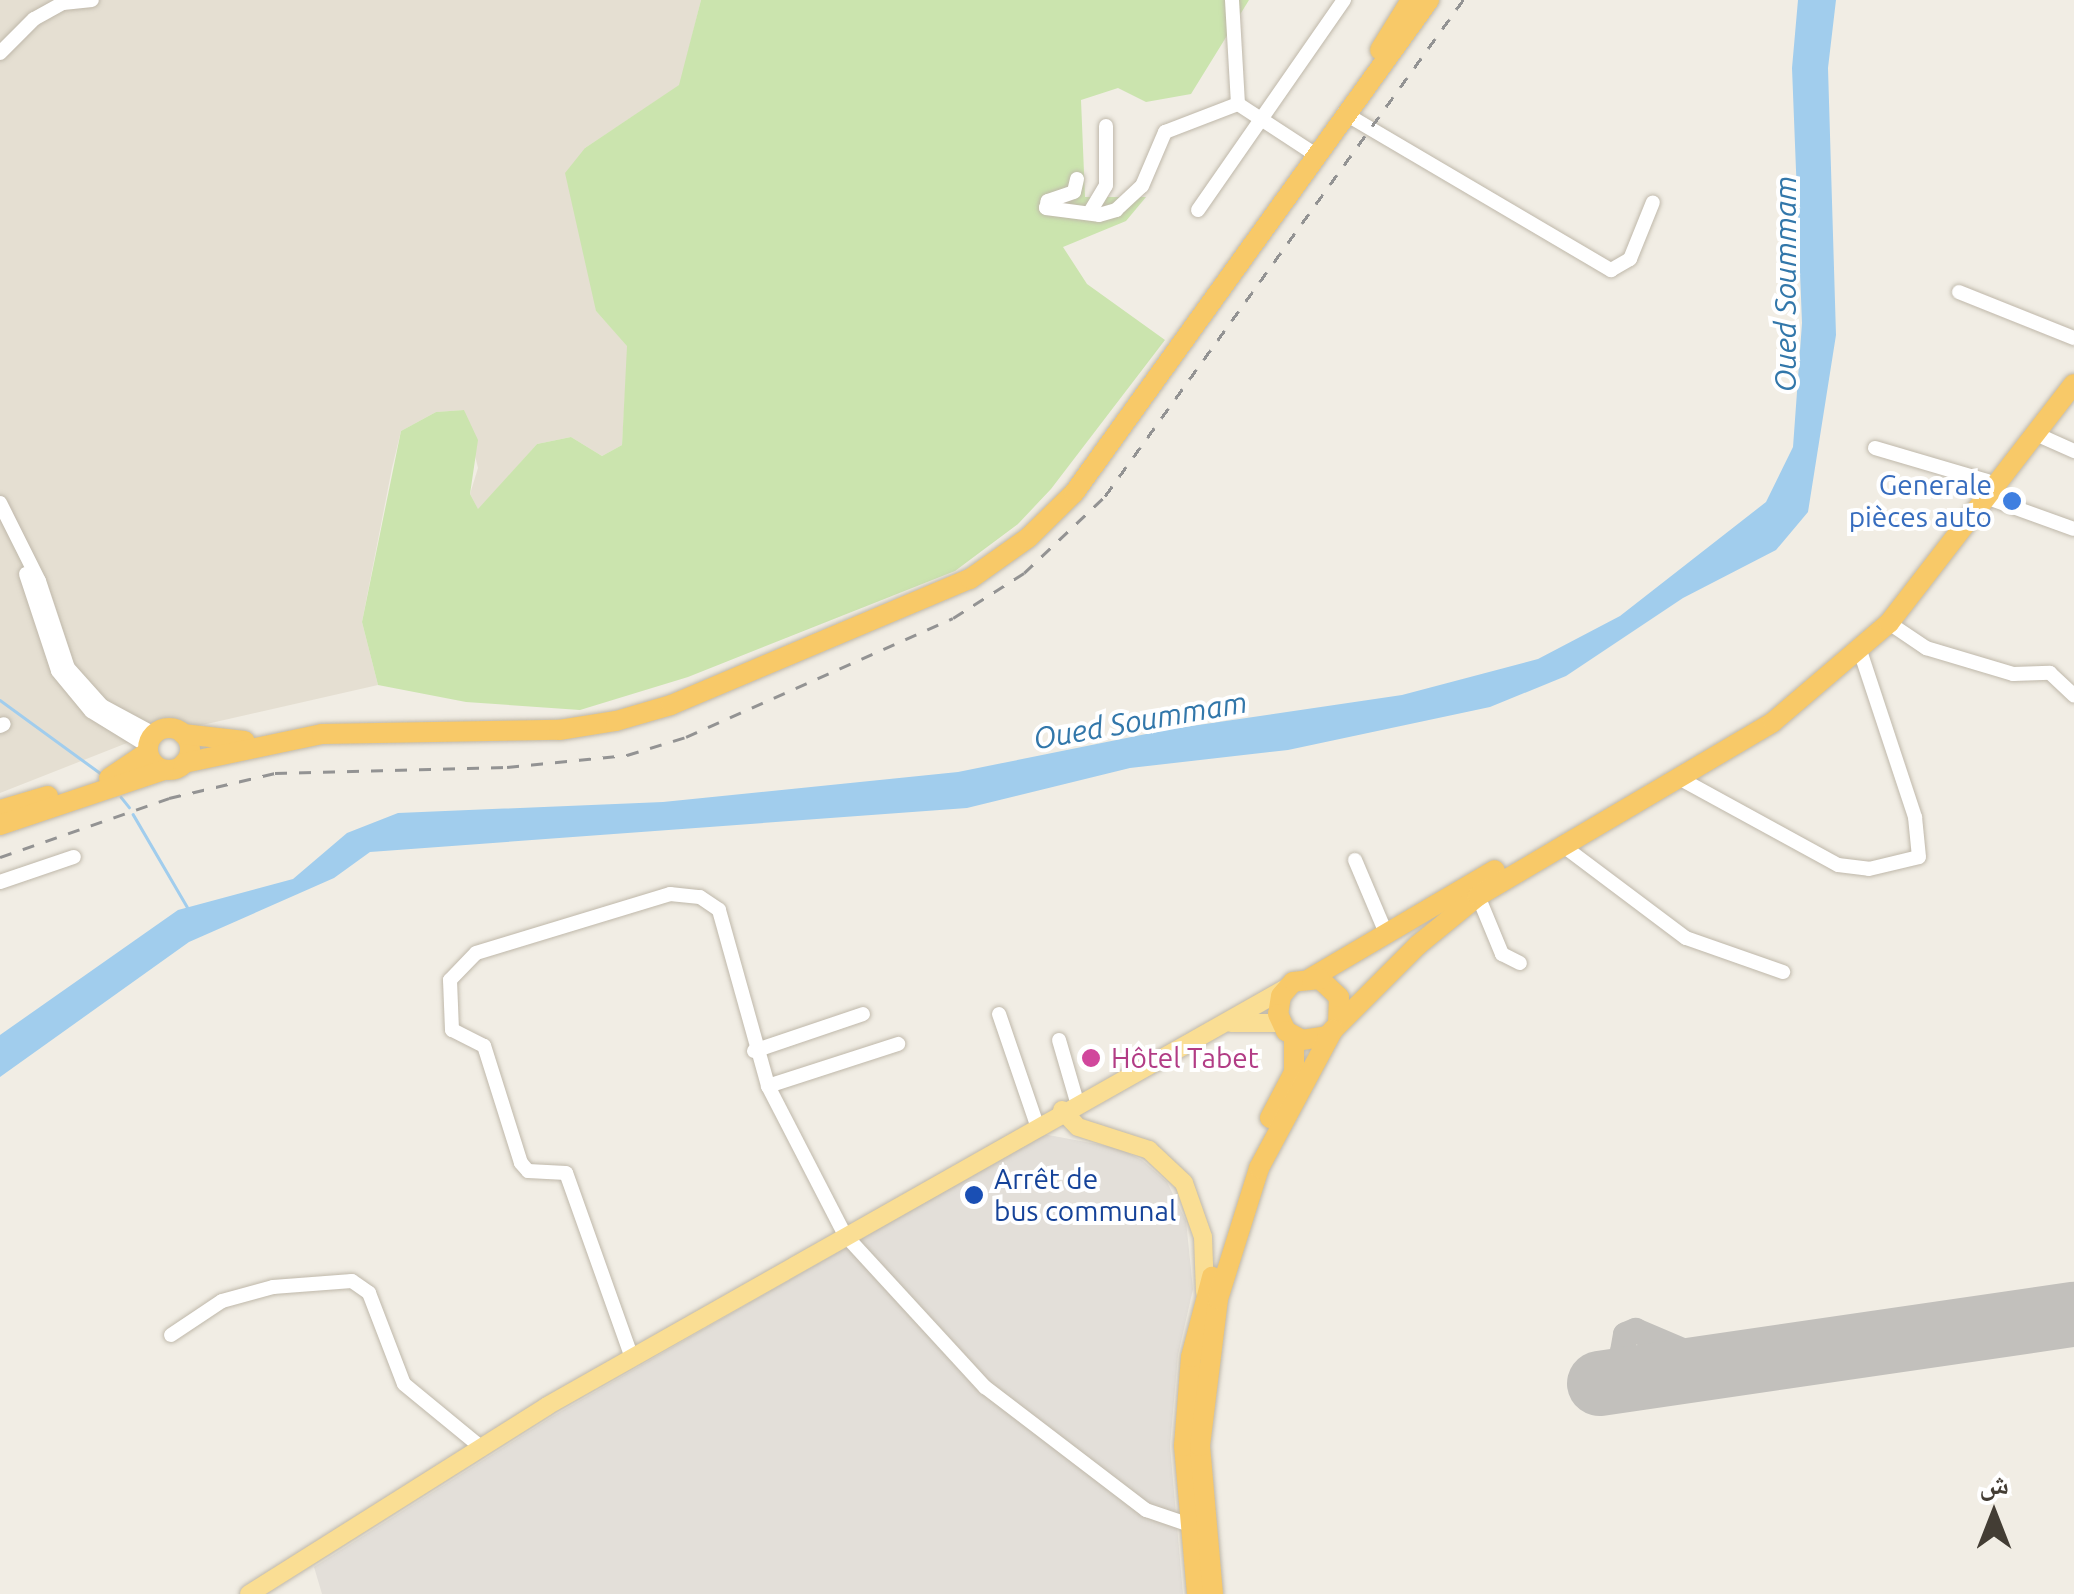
<!DOCTYPE html>
<meta charset="utf-8">
<style>
body{margin:0}
#map{position:relative;width:2074px;height:1594px;overflow:hidden;background:#f1ede4;font-family:Ubuntu,"Noto Naskh Arabic",sans-serif}
div>[style]{position:absolute}
.residential>*{inset:0;background:#e5dfd2}
.industrial>*{inset:0;background:#e3dfd9}
.green>*{inset:0;background:#cbe4ae}
.water>*{inset:0;background:#a1cded}
.stream>*{height:2.5px;margin:-1.25px;padding:0 1.25px;transform-origin:1.25px;border-radius:1.25px;background:#a1cded}
.taxiway>*{height:25px;margin:-12.5px;padding:0 12.5px;transform-origin:12.5px;border-radius:12.5px;background:#c2c0bc}
.runway>*{height:65px;margin:-32.5px;padding:0 32.5px;transform-origin:32.5px;border-radius:32.5px;background:#c2c0bc}
.roads{filter:drop-shadow(0 0 2px #bfb8aa) drop-shadow(0 0 2px #bfb8aa)}
.minor>*{height:14px;margin:-7px;padding:0 7px;transform-origin:7px;border-radius:7px;background:#fff}
.major>*{height:18px;margin:-9px;padding:0 9px;transform-origin:9px;border-radius:9px;background:#fade94}
.highway>*{height:20px;margin:-10px;padding:0 10px;transform-origin:10px;border-radius:10px;background:#f8c968}
.highway>.ring{margin:-10px;padding:0;box-sizing:content-box;background:none;border:20px solid #f8c968;border-radius:50%}
.rail>*{height:2.5px;margin-top:-1.25px;transform-origin:0;background:repeating-linear-gradient(90deg,#939393 0 12px,transparent 0 24px)}
.dots>*{width:28px;height:28px;translate:-50% -50%;box-sizing:border-box;border:5px solid #fff;border-radius:50%}
span{translate:-50% -50%;white-space:nowrap;text-align:center;line-height:1.15;-webkit-text-stroke:8px #fff;paint-order:stroke}
.shop-label{font-size:28px;color:#366cbe}
.right{translate:-100% -50%;text-align:right}
.hotel-label{font-size:28px;color:#b23c85}
.left{translate:0 -50%;text-align:left}
.transit-label{font-size:28px;color:#164399}
.water-label{font-size:30px;color:#3277aa;font-style:italic}
.north{position:absolute;left:1944px;top:1464px;width:100px;height:100px;-webkit-text-stroke:8px #fff;paint-order:stroke;rotate:0deg;font-size:28px;font-weight:700;line-height:40px;text-align:center;color:#433d34}
.north::after{content:'';display:block;margin:auto;width:35px;height:45px;background:#433d34;clip-path:polygon(50% 0,100% 100%,50% 72%,0 100%)}
</style>
<div id="map">
<div class="residential">
<i style="clip-path:polygon(0 0,701px 0,680px 85px,585px 148px,596px 311px,628px 346px,622px 445px,602px 456px,571px 437px,537px 444px,478px 510px,470px 494px,478px 468px,464px 410px,436px 412px,401px 431px,392px 468px,362px 622px,378px 685px,132px 741px,0 793px)"></i>
</div>
<div class="industrial">
<i style="clip-path:polygon(1043px 1134px,1118px 1148px,1142px 1160px,1167px 1182px,1186px 1221px,1193px 1289px,1178px 1355px,1170px 1446px,1183px 1594px,322px 1594px,314px 1567px,553px 1416px)"></i>
</div>
<div class="green">
<i style="clip-path:polygon(701px 0,1249px 0,1191px 94px,1146px 102px,1118px 88px,1081px 100px,1085px 197px,1146px 197px,1126px 221px,1063px 247px,1087px 284px,1165px 340px,1051px 489px,1018px 524px,955px 571px,688px 677px,580px 710px,466px 702px,378px 685px,362px 622px,401px 431px,436px 412px,464px 410px,478px 440px,470px 494px,478px 509px,537px 444px,571px 437px,602px 456px,622px 445px,627px 346px,596px 311px,565px 173px,585px 148px,679px 85px)"></i>
</div>
<div class="water">
<i style="clip-path:polygon(1798px 0,1836px 0,1828px 68px,1836px 335px,1808px 512px,1776px 550px,1683px 598px,1566px 676px,1490px 707px,1288px 750px,1130px 768px,967px 808px,370px 852px,334px 878px,189px 942px,0 1077px,0 1035px,178px 910px,293px 879px,347px 833px,398px 813px,663px 802px,958px 772px,1171px 729px,1402px 695px,1538px 659px,1620px 616px,1766px 502px,1793px 447px,1802px 323px,1792px 68px)"></i>
</div>
<div class="stream">
<i style="left:0;top:700px;width:124px;rotate:36.1deg"></i>
<i style="left:121px;top:797px;width:13px;rotate:51deg"></i>
<i style="left:133px;top:814px;width:109px;rotate:59.7deg"></i>
</div>
<div class="taxiway">
<i style="left:1624px;top:1379px;width:28px;rotate:-94deg"></i>
<i style="left:1622px;top:1351px;width:17px;rotate:-80deg"></i>
<i style="left:1625px;top:1334px;width:11px;rotate:-22deg"></i>
<i style="left:1635px;top:1330px;width:92px;rotate:23deg"></i>
</div>
<div class="runway">
<i style="left:1599px;top:1383px;width:480px;rotate:-8.3deg"></i>
</div>
<div class="roads">
<div class="minor">
<i style="left:1232px;top:0;width:104px;rotate:86.7deg"></i>
<i style="left:1238px;top:104px;width:93px;rotate:33.2deg"></i>
<i style="left:0;top:53px;width:48px;rotate:-45deg"></i>
<i style="left:34px;top:19px;width:33px;rotate:-29deg"></i>
<i style="left:63px;top:3px;width:29px;rotate:-6deg"></i>
<i style="left:1344px;top:113px;width:310px;rotate:30.5deg"></i>
<i style="left:1611px;top:270px;width:22px;rotate:-30deg"></i>
<i style="left:1630px;top:259px;width:61px;rotate:-68deg"></i>
<i style="left:1077px;top:179px;width:13px;rotate:103deg"></i>
<i style="left:1074px;top:192px;width:28px;rotate:161deg"></i>
<i style="left:1048px;top:201px;width:7px;rotate:106deg"></i>
<i style="left:1046px;top:208px;width:53px;rotate:7.5deg"></i>
<i style="left:1099px;top:215px;width:18px;rotate:-16deg"></i>
<i style="left:1116px;top:210px;width:35px;rotate:-43deg"></i>
<i style="left:1142px;top:186px;width:59px;rotate:-66.9deg"></i>
<i style="left:1165px;top:132px;width:78px;rotate:-21deg"></i>
<i style="left:1198px;top:210px;width:256px;rotate:-55.2deg"></i>
<i style="left:1090px;top:212px;width:31px;rotate:-59deg"></i>
<i style="left:1106px;top:185px;width:59px;rotate:-90deg"></i>
<i style="left:1959px;top:292px;width:124px;rotate:21.8deg"></i>
<i style="left:2036px;top:434px;width:42px;rotate:24.1deg"></i>
<i style="left:1875px;top:448px;width:117px;rotate:16.4deg"></i>
<i style="left:1988px;top:498px;width:91px;rotate:19.8deg"></i>
<i style="left:0;top:503px;width:87px;rotate:63.4deg"></i>
<i style="left:39px;top:581px;width:92px;rotate:71.6deg"></i>
<i style="left:68px;top:668px;width:51px;rotate:48.2deg"></i>
<i style="left:102px;top:706px;width:59px;rotate:28.3deg"></i>
<i style="left:26px;top:574px;width:102px;rotate:71.7deg"></i>
<i style="left:58px;top:671px;width:52px;rotate:50.5deg"></i>
<i style="left:91px;top:711px;width:67px;rotate:31.6deg"></i>
<i style="left:1889px;top:623px;width:45px;rotate:34deg"></i>
<i style="left:1926px;top:648px;width:91px;rotate:16.6deg"></i>
<i style="left:2013px;top:674px;width:37px;rotate:-2deg"></i>
<i style="left:2050px;top:673px;width:33px;rotate:43deg"></i>
<i style="left:0;top:726px;width:4px;rotate:-27deg"></i>
<i style="left:1679px;top:778px;width:181px;rotate:28.7deg"></i>
<i style="left:1838px;top:865px;width:31px;rotate:7deg"></i>
<i style="left:1869px;top:869px;width:51px;rotate:-13.5deg"></i>
<i style="left:1919px;top:857px;width:40px;rotate:-95.7deg"></i>
<i style="left:1915px;top:817px;width:175px;rotate:-108.3deg"></i>
<i style="left:1562px;top:845px;width:155px;rotate:36.9deg"></i>
<i style="left:1686px;top:938px;width:103px;rotate:19.3deg"></i>
<i style="left:1355px;top:860px;width:79px;rotate:67deg"></i>
<i style="left:0;top:882px;width:78px;rotate:-18.7deg"></i>
<i style="left:1478px;top:896px;width:63px;rotate:67.5deg"></i>
<i style="left:1502px;top:954px;width:20px;rotate:27deg"></i>
<i style="left:999px;top:1014px;width:117px;rotate:71.1deg"></i>
<i style="left:1059px;top:1040px;width:65px;rotate:73.8deg"></i>
<i style="left:754px;top:1051px;width:115px;rotate:-18.7deg"></i>
<i style="left:768px;top:1086px;width:137px;rotate:-17.9deg"></i>
<i style="left:171px;top:1335px;width:61px;rotate:-33.7deg"></i>
<i style="left:222px;top:1301px;width:53px;rotate:-15.4deg"></i>
<i style="left:273px;top:1287px;width:79px;rotate:-4.3deg"></i>
<i style="left:352px;top:1281px;width:21px;rotate:35deg"></i>
<i style="left:369px;top:1293px;width:97px;rotate:69deg"></i>
<i style="left:404px;top:1384px;width:101px;rotate:39.4deg"></i>
<i style="left:632px;top:1358px;width:196px;rotate:-109.6deg"></i>
<i style="left:566px;top:1173px;width:38px;rotate:-177deg"></i>
<i style="left:528px;top:1171px;width:11px;rotate:-131deg"></i>
<i style="left:521px;top:1163px;width:123px;rotate:-107.5deg"></i>
<i style="left:484px;top:1046px;width:36px;rotate:-153deg"></i>
<i style="left:452px;top:1030px;width:50px;rotate:-92.3deg"></i>
<i style="left:450px;top:980px;width:37px;rotate:-46deg"></i>
<i style="left:476px;top:953px;width:203px;rotate:-16.9deg"></i>
<i style="left:670px;top:894px;width:30px;rotate:6deg"></i>
<i style="left:700px;top:897px;width:23px;rotate:34deg"></i>
<i style="left:719px;top:910px;width:183px;rotate:74.4deg"></i>
<i style="left:768px;top:1086px;width:168px;rotate:62.7deg"></i>
<i style="left:845px;top:1235px;width:207px;rotate:47.4deg"></i>
<i style="left:985px;top:1387px;width:203px;rotate:37.4deg"></i>
<i style="left:1146px;top:1510px;width:43px;rotate:18.9deg"></i>
</div>
<div class="major">
<i style="left:1231px;top:1023px;width:50px"></i>
<i style="left:1062px;top:1110px;width:23px;rotate:47deg"></i>
<i style="left:1078px;top:1127px;width:75px;rotate:17.9deg"></i>
<i style="left:1149px;top:1150px;width:48px;rotate:43.3deg"></i>
<i style="left:1184px;top:1183px;width:57px;rotate:70.6deg"></i>
<i style="left:1203px;top:1237px;width:55px;rotate:87.9deg"></i>
<i style="left:249px;top:1594px;width:352px;rotate:-32.2deg"></i>
<i style="left:547px;top:1406px;width:849px;rotate:-29.49deg"></i>
</div>
<div class="highway">
<i style="left:1380px;top:50px;width:59px;rotate:-58.2deg"></i>
<i class="ring" style="left:148px;top:728px;width:22px;height:22px"></i>
<i style="left:183px;top:734px;width:62px;rotate:6.4deg"></i>
<i style="left:184px;top:763px;width:141px;rotate:-11.9deg"></i>
<i style="left:322px;top:734px;width:237px;rotate:-1deg"></i>
<i style="left:559px;top:730px;width:58px;rotate:-9deg"></i>
<i style="left:616px;top:721px;width:57px;rotate:-16.2deg"></i>
<i style="left:671px;top:705px;width:324px;rotate:-22.9deg"></i>
<i style="left:970px;top:579px;width:71px;rotate:-35.3deg"></i>
<i style="left:1028px;top:538px;width:64px;rotate:-44.4deg"></i>
<i style="left:1074px;top:493px;width:608px;rotate:-54.24deg"></i>
<i style="left:109px;top:778px;width:47px;rotate:-33.7deg"></i>
<i style="left:0;top:810px;width:50px;rotate:-16.3deg"></i>
<i style="left:0;top:825px;width:173px;rotate:-18.5deg"></i>
<i style="left:1311px;top:978px;width:213px;rotate:-30.4deg"></i>
<i style="left:1338px;top:1024px;width:27px;rotate:-88deg"></i>
<i style="left:1339px;top:997px;width:26px;rotate:-137deg"></i>
<i style="left:1320px;top:979px;width:27px;rotate:174deg"></i>
<i style="left:1293px;top:982px;width:18px;rotate:131deg"></i>
<i style="left:1281px;top:996px;width:18px;rotate:99deg"></i>
<i style="left:1278px;top:1014px;width:19px;rotate:65deg"></i>
<i style="left:1286px;top:1031px;width:18px;rotate:29deg"></i>
<i style="left:1302px;top:1040px;width:25px;rotate:-9deg"></i>
<i style="left:1327px;top:1036px;width:129px;rotate:-45deg"></i>
<i style="left:1418px;top:945px;width:77px;rotate:-39.2deg"></i>
<i style="left:1478px;top:896px;width:342px;rotate:-30.5deg"></i>
<i style="left:1773px;top:722px;width:153px;rotate:-40.5deg"></i>
<i style="left:1889px;top:623px;width:302px;rotate:-52.3deg"></i>
<i style="left:1270px;top:1118px;width:52px;rotate:-62.4deg"></i>
<i style="left:1294px;top:1072px;width:36px;rotate:-90deg"></i>
<i style="left:1197px;top:1594px;width:149px;rotate:-95deg"></i>
<i style="left:1184px;top:1446px;width:89px;rotate:-85.5deg"></i>
<i style="left:1191px;top:1357px;width:83px;rotate:-75.3deg"></i>
<i style="left:1213px;top:1594px;width:149px;rotate:-95deg"></i>
<i style="left:1200px;top:1446px;width:148px;rotate:-83deg"></i>
<i style="left:1218px;top:1299px;width:137px;rotate:-72.6deg"></i>
<i style="left:1259px;top:1168px;width:157px;rotate:-61.8deg"></i>
</div>
</div>
<div class="rail">
<i style="left:0;top:857px;width:179px;rotate:-19.2deg"></i>
<i style="left:169px;top:798px;width:109px;rotate:-13.3deg"></i>
<i style="left:275px;top:773px;width:232px;rotate:-1.5deg"></i>
<i style="left:507px;top:767px;width:121px;rotate:-5.7deg"></i>
<i style="left:627px;top:755px;width:62px;rotate:-17deg"></i>
<i style="left:686px;top:737px;width:292px;rotate:-24deg"></i>
<i style="left:953px;top:618px;width:84px;rotate:-32.4deg"></i>
<i style="left:1024px;top:573px;width:112px;rotate:-43.5deg"></i>
<i style="left:1105px;top:496px;width:612px;rotate:-54.18deg"></i>
</div>
<div class="dots">
<i style="left:2012px;top:501px;background:#3f7fe0"></i>
<i style="left:1091px;top:1058px;background:#d1479c"></i>
<i style="left:974px;top:1195px;background:#1a4fb4"></i>
</div>
<div class="shop-label">
<span class="right" style="left:1992px;top:501px">Generale<br>pièces auto</span>
</div>
<div class="hotel-label">
<span class="left" style="left:1111px;top:1058px">Hôtel Tabet</span>
</div>
<div class="transit-label">
<span class="left" style="left:994px;top:1195px">Arrêt de<br>bus communal</span>
</div>
<div class="water-label">
<span style="left:1785px;top:284px;rotate:-90deg">Oued Soummam</span>
<span style="left:1140px;top:720px;rotate:-10deg">Oued Soummam</span>
</div>
<div class="north">ش</div>
</div>
